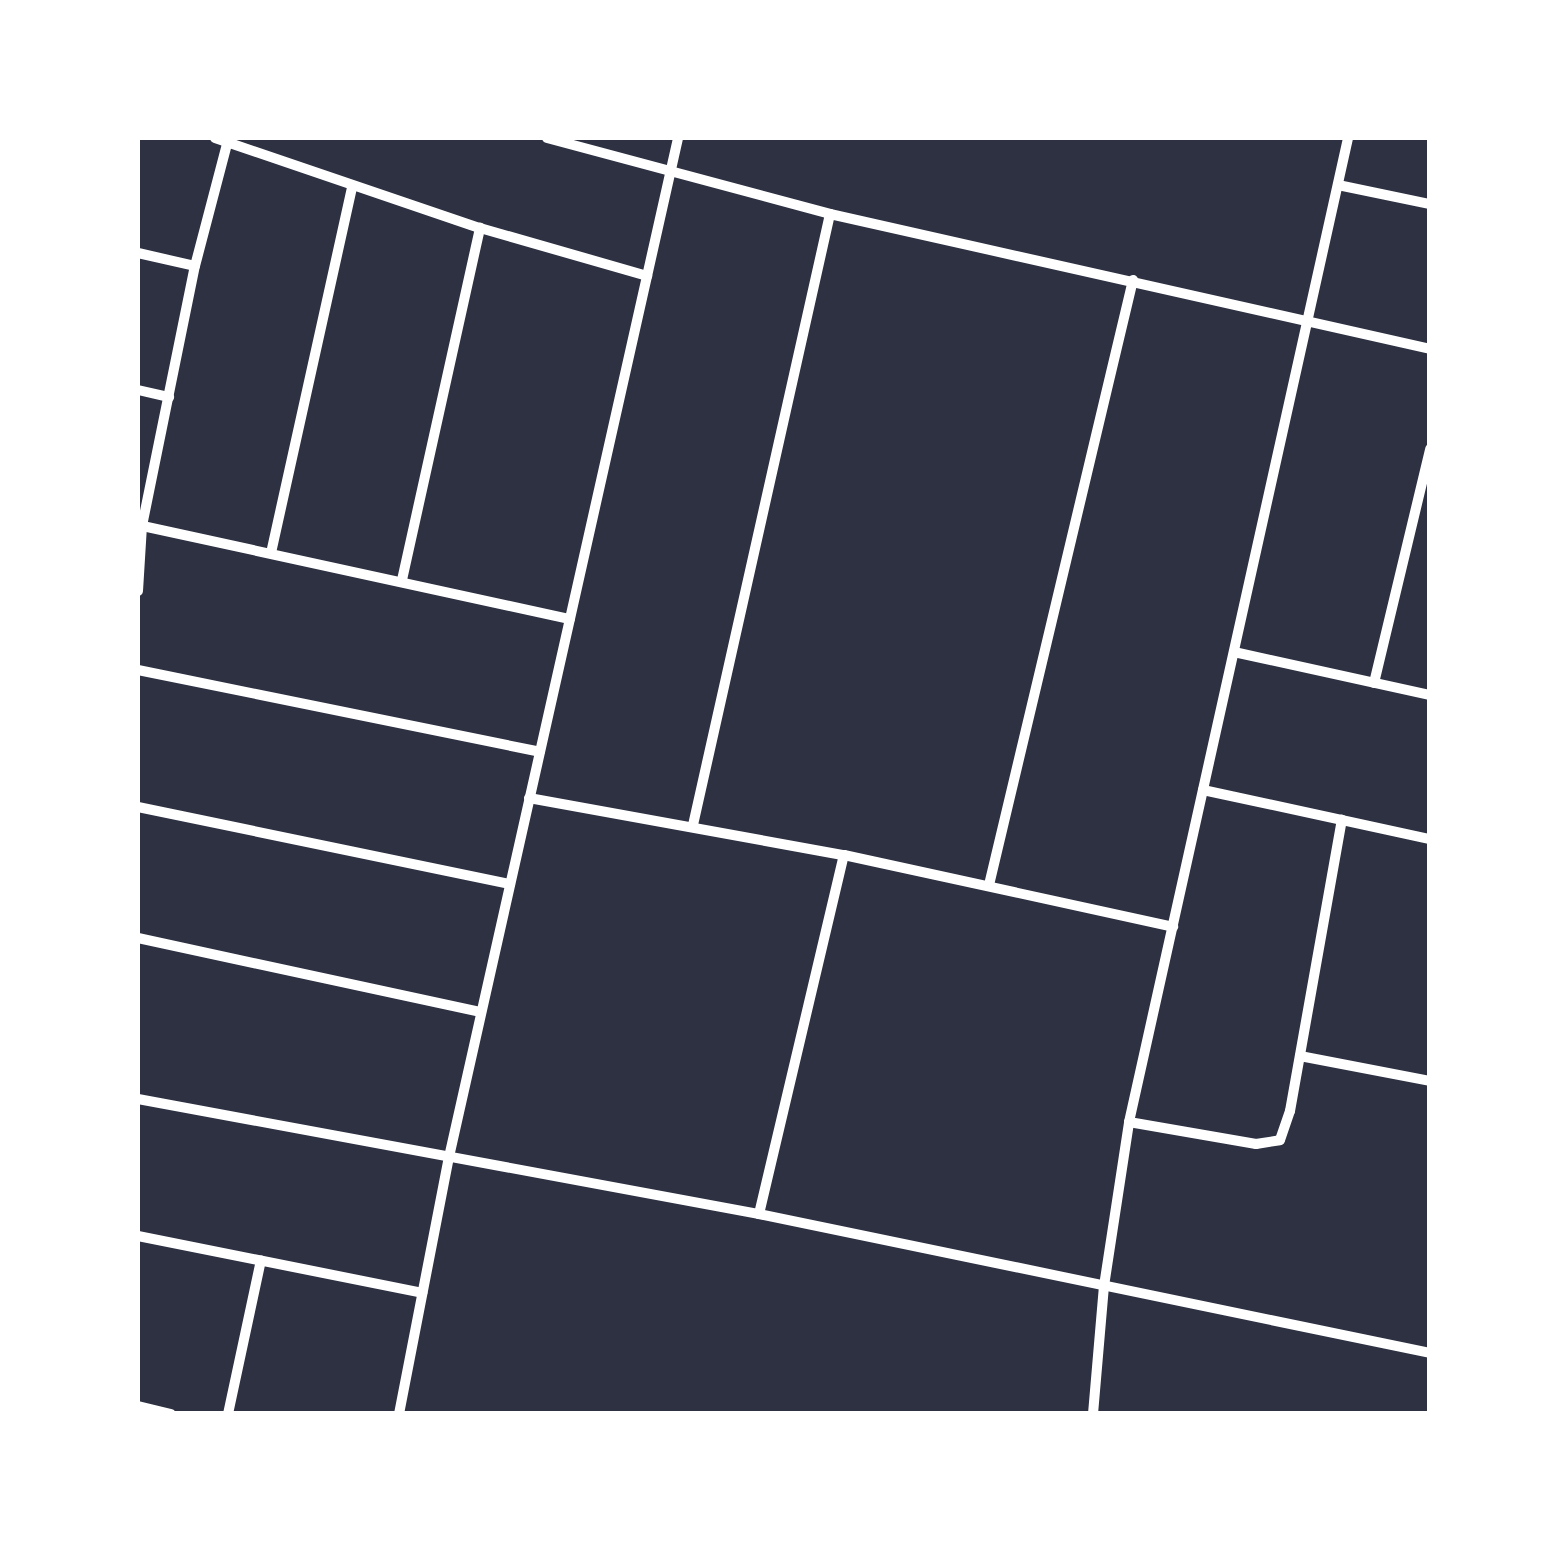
<!DOCTYPE html>
<style>
body{margin:0}
#map{position:relative;width:1567px;height:1551px;overflow:hidden;background:#2d3142;font-family:Cabin,sans-serif}
div>[style]{position:absolute}
.minor>*{height:10px;margin:-5px;padding:0 5px;transform-origin:5px;border-radius:5px;background:#fff}
span{translate:-50% -50%;white-space:nowrap;text-align:center;line-height:1.15;-webkit-text-stroke:8px #fff;paint-order:stroke}
.frame{position:absolute;inset:0;border:140px solid #fff;pointer-events:none}
</style>
<div id="map">
<div class="minor">
<i style="left:215px;top:138px;width:280px;rotate:18.8deg"></i>
<i style="left:480px;top:228px;width:174px;rotate:16deg"></i>
<i style="left:547px;top:138px;width:293px;rotate:15deg"></i>
<i style="left:830px;top:214px;width:615px;rotate:12.68deg"></i>
<i style="left:1338px;top:185px;width:94px;rotate:11.7deg"></i>
<i style="left:138px;top:253px;width:58px;rotate:12.8deg"></i>
<i style="left:138px;top:390px;width:32px;rotate:13deg"></i>
<i style="left:138px;top:525px;width:442px;rotate:12.3deg"></i>
<i style="left:271px;top:553px;width:375px;rotate:-77.5deg"></i>
<i style="left:402px;top:580px;width:361px;rotate:-77.5deg"></i>
<i style="left:138px;top:591px;width:65px;rotate:-86.5deg"></i>
<i style="left:142px;top:526px;width:265px;rotate:-78.5deg"></i>
<i style="left:195px;top:266px;width:130px;rotate:-75.3deg"></i>
<i style="left:1234px;top:652px;width:201px;rotate:12.4deg"></i>
<i style="left:138px;top:670px;width:410px;rotate:11.5deg"></i>
<i style="left:1374px;top:683px;width:241px;rotate:-76.5deg"></i>
<i style="left:1203px;top:790px;width:232px;rotate:12.2deg"></i>
<i style="left:529px;top:798px;width:320px;rotate:10.3deg"></i>
<i style="left:844px;top:855px;width:337px;rotate:12.3deg"></i>
<i style="left:138px;top:807px;width:380px;rotate:11.7deg"></i>
<i style="left:693px;top:825px;width:626px;rotate:-77.36deg"></i>
<i style="left:989px;top:885px;width:622px;rotate:-76.61deg"></i>
<i style="left:138px;top:938px;width:351px;rotate:12.2deg"></i>
<i style="left:1300px;top:1056px;width:132px;rotate:10.9deg"></i>
<i style="left:138px;top:1099px;width:632px;rotate:10.49deg"></i>
<i style="left:759px;top:1214px;width:685px;rotate:11.7deg"></i>
<i style="left:1129px;top:1122px;width:129px;rotate:9.8deg"></i>
<i style="left:1256px;top:1144px;width:24px;rotate:-9deg"></i>
<i style="left:1280px;top:1140px;width:31px;rotate:-71deg"></i>
<i style="left:1290px;top:1111px;width:296px;rotate:-79.9deg"></i>
<i style="left:759px;top:1214px;width:369px;rotate:-76.7deg"></i>
<i style="left:138px;top:1236px;width:290px;rotate:11.3deg"></i>
<i style="left:138px;top:1406px;width:34px;rotate:14deg"></i>
<i style="left:228px;top:1414px;width:157px;rotate:-77.9deg"></i>
<i style="left:399px;top:1414px;width:262px;rotate:-79deg"></i>
<i style="left:449px;top:1157px;width:1044px;rotate:-77.33deg"></i>
<i style="left:1093px;top:1414px;width:128px;rotate:-85.1deg"></i>
<i style="left:1104px;top:1286px;width:166px;rotate:-81.3deg"></i>
<i style="left:1129px;top:1122px;width:1008px;rotate:-77.45deg"></i>
</div>
<div class="frame"></div>
</div>
